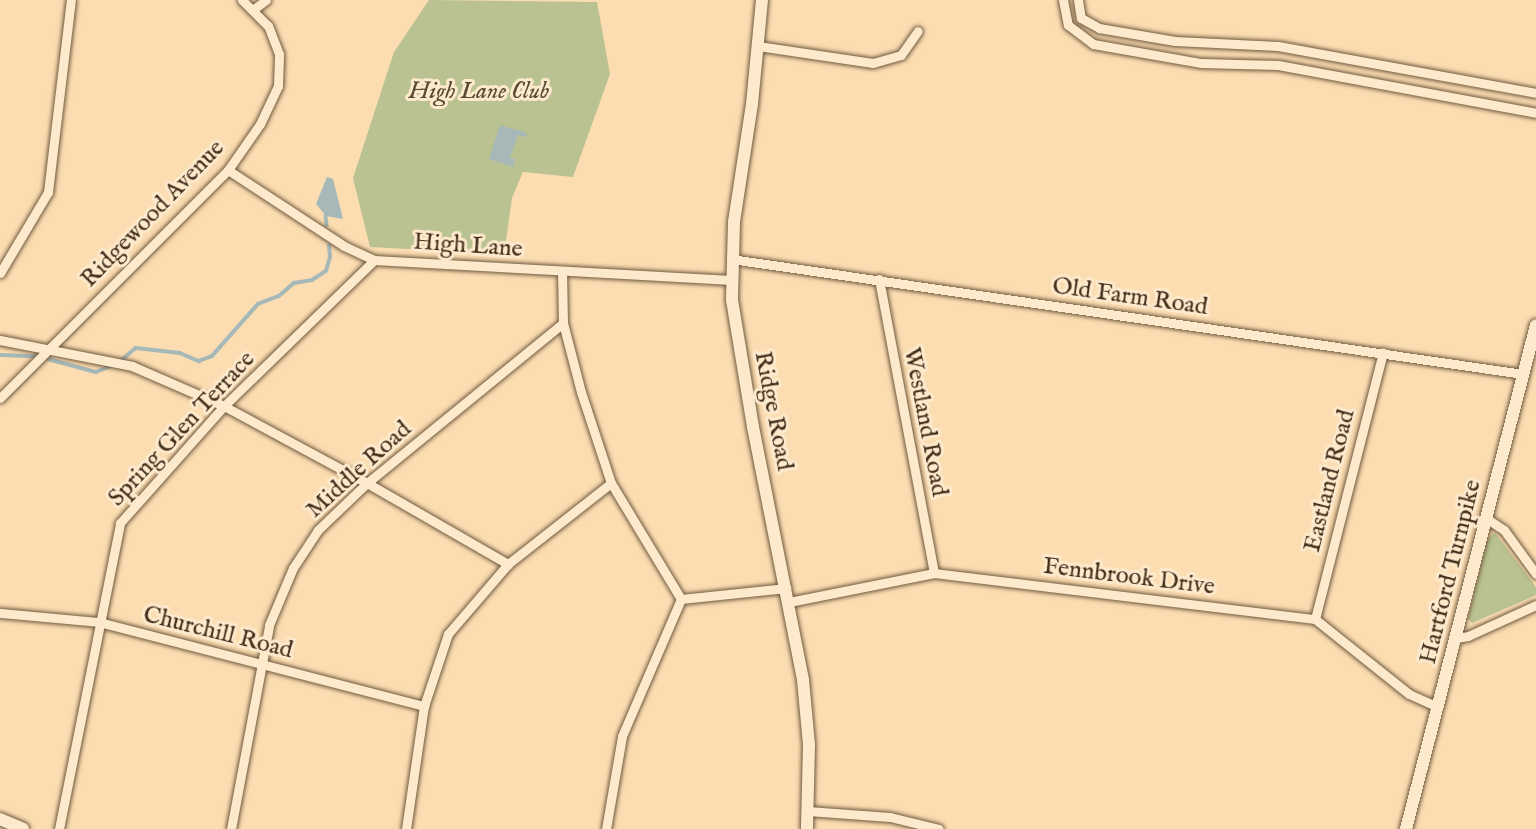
<!DOCTYPE html>
<style>
body{margin:0}
#map{position:relative;width:1536px;height:829px;overflow:hidden;background:#fcddb1;font-family:"IM FELL English",serif}
div>[style]{position:absolute}
.green>*{inset:0;background:#b9c290}
.water>*{inset:0;background:#a6b8b8}
.stream>*{height:3.5px;margin:-1.75px;padding:0 1.75px;transform-origin:1.75px;border-radius:1.75px;background:#a6b8b8}
.roads{filter:drop-shadow(0 0 2px #705a40) drop-shadow(0 0 2px #705a40)}
.street>*{height:9px;margin:-4.5px;padding:0 4.5px;transform-origin:4.5px;border-radius:4.5px;background:#fde9cc}
.secondary>*{height:12px;margin:-6px;padding:0 6px;transform-origin:6px;border-radius:6px;background:#fde9cc}
span{translate:-50% -50%;white-space:nowrap;text-align:center;line-height:1.15;-webkit-text-stroke:6px #fde9cc;paint-order:stroke}
.park-label{font-size:24px;color:#5a4c32;font-style:italic}
.street-label{font-size:24px;color:#422e1b}
</style>
<div id="map">
<div class="green">
<i style="clip-path:polygon(429px 0,597px 2px,610px 74px,573px 177px,523px 172px,512px 198px,504px 254px,370px 247px,353px 178px,394px 52px)"></i>
<i style="clip-path:polygon(1495px 533px,1536px 587px,1536px 595px,1472px 623px,1468px 619px,1486px 543px,1490px 536px)"></i>
</div>
<div class="water">
<i style="clip-path:polygon(500px 125px,527px 133px,526px 137px,518px 135px,510px 158px,515px 159px,513px 167px,489px 159px)"></i>
<i style="clip-path:polygon(327px 177px,333px 179px,343px 219px,326px 216px,316px 204px)"></i>
</div>
<div class="stream">
<i style="left:326px;top:216px;width:9px;rotate:84deg"></i>
<i style="left:0;top:355px;width:33px;rotate:2deg"></i>
<i style="left:48px;top:359px;width:50px;rotate:15.2deg"></i>
<i style="left:96px;top:372px;width:24px;rotate:-22deg"></i>
<i style="left:118px;top:363px;width:23px;rotate:-40deg"></i>
<i style="left:136px;top:348px;width:44px;rotate:6.5deg"></i>
<i style="left:180px;top:353px;width:21px;rotate:23deg"></i>
<i style="left:199px;top:361px;width:14px;rotate:-21deg"></i>
<i style="left:212px;top:356px;width:69px;rotate:-48.5deg"></i>
<i style="left:258px;top:304px;width:22px;rotate:-21deg"></i>
<i style="left:279px;top:296px;width:20px;rotate:-41deg"></i>
<i style="left:294px;top:283px;width:18px;rotate:-9deg"></i>
<i style="left:312px;top:280px;width:17px;rotate:-33deg"></i>
<i style="left:326px;top:271px;width:15px;rotate:-74deg"></i>
<i style="left:330px;top:257px;width:11px;rotate:-95deg"></i>
</div>
<div class="roads">
<div class="street">
<i style="left:1063px;top:0;width:25px;rotate:79deg"></i>
<i style="left:1068px;top:25px;width:31px;rotate:37deg"></i>
<i style="left:1093px;top:44px;width:110px;rotate:10deg"></i>
<i style="left:1201px;top:63px;width:77px;rotate:1.5deg"></i>
<i style="left:1278px;top:65px;width:262px;rotate:10.5deg"></i>
<i style="left:1078px;top:0;width:18px;rotate:81deg"></i>
<i style="left:1081px;top:18px;width:21px;rotate:29deg"></i>
<i style="left:1099px;top:28px;width:77px;rotate:9.7deg"></i>
<i style="left:1175px;top:41px;width:103px;rotate:2.8deg"></i>
<i style="left:1278px;top:46px;width:262px;rotate:10.3deg"></i>
<i style="left:254px;top:9px;width:15px;rotate:-37deg"></i>
<i style="left:758px;top:46px;width:116px;rotate:8.4deg"></i>
<i style="left:873px;top:63px;width:29px;rotate:-16deg"></i>
<i style="left:901px;top:55px;width:29px;rotate:-55deg"></i>
<i style="left:228px;top:170px;width:139px;rotate:33.2deg"></i>
<i style="left:344px;top:246px;width:33px;rotate:25deg"></i>
<i style="left:374px;top:260px;width:358px;rotate:3.2deg"></i>
<i style="left:731px;top:259px;width:800px;rotate:8.26deg"></i>
<i style="left:0;top:273px;width:94px;rotate:-59.3deg"></i>
<i style="left:48px;top:192px;width:193px;rotate:-83.2deg"></i>
<i style="left:879px;top:279px;width:299px;rotate:79.4deg"></i>
<i style="left:563px;top:323px;width:71px;rotate:75.4deg"></i>
<i style="left:581px;top:392px;width:96px;rotate:71.8deg"></i>
<i style="left:611px;top:483px;width:135px;rotate:58.9deg"></i>
<i style="left:0;top:340px;width:135px;rotate:11.1deg"></i>
<i style="left:132px;top:366px;width:100px;rotate:23.5deg"></i>
<i style="left:224px;top:406px;width:162px;rotate:28.3deg"></i>
<i style="left:367px;top:483px;width:163px;rotate:29.9deg"></i>
<i style="left:0;top:398px;width:322px;rotate:-45deg"></i>
<i style="left:228px;top:170px;width:56px;rotate:-55.2deg"></i>
<i style="left:260px;top:124px;width:42px;rotate:-64.7deg"></i>
<i style="left:278px;top:86px;width:32px;rotate:-88deg"></i>
<i style="left:279px;top:54px;width:30px;rotate:-111deg"></i>
<i style="left:268px;top:26px;width:37px;rotate:-135deg"></i>
<i style="left:1486px;top:518px;width:22px;rotate:34deg"></i>
<i style="left:1504px;top:530px;width:54px;rotate:54deg"></i>
<i style="left:681px;top:599px;width:106px;rotate:-6deg"></i>
<i style="left:789px;top:602px;width:148px;rotate:-11.3deg"></i>
<i style="left:934px;top:573px;width:384px;rotate:6.9deg"></i>
<i style="left:1315px;top:619px;width:120px;rotate:38.6deg"></i>
<i style="left:1409px;top:694px;width:32px;rotate:24deg"></i>
<i style="left:0;top:613px;width:99px;rotate:5.2deg"></i>
<i style="left:99px;top:622px;width:336px;rotate:14.5deg"></i>
<i style="left:1315px;top:619px;width:275px;rotate:-75.7deg"></i>
<i style="left:1456px;top:638px;width:12px;rotate:-9deg"></i>
<i style="left:1468px;top:636px;width:75px;rotate:-24.5deg"></i>
<i style="left:808px;top:811px;width:82px;rotate:4.2deg"></i>
<i style="left:890px;top:817px;width:50px;rotate:13.8deg"></i>
<i style="left:59px;top:829px;width:312px;rotate:-78.7deg"></i>
<i style="left:120px;top:523px;width:157px;rotate:-48.4deg"></i>
<i style="left:224px;top:406px;width:209px;rotate:-44.2deg"></i>
<i style="left:231px;top:829px;width:208px;rotate:-79.4deg"></i>
<i style="left:269px;top:625px;width:62px;rotate:-67.2deg"></i>
<i style="left:293px;top:568px;width:45px;rotate:-56.7deg"></i>
<i style="left:318px;top:530px;width:68px;rotate:-43.8deg"></i>
<i style="left:367px;top:483px;width:253px;rotate:-39.2deg"></i>
<i style="left:563px;top:323px;width:51px;rotate:-91.1deg"></i>
<i style="left:406px;top:829px;width:124px;rotate:-81.7deg"></i>
<i style="left:424px;top:706px;width:76px;rotate:-71.6deg"></i>
<i style="left:448px;top:634px;width:92px;rotate:-49.4deg"></i>
<i style="left:508px;top:564px;width:131px;rotate:-38.2deg"></i>
<i style="left:606px;top:829px;width:94px;rotate:-80.2deg"></i>
<i style="left:622px;top:736px;width:149px;rotate:-66.7deg"></i>
</div>
<div class="secondary">
<i style="left:762px;top:0;width:104px;rotate:95.5deg"></i>
<i style="left:752px;top:104px;width:119px;rotate:98.7deg"></i>
<i style="left:734px;top:222px;width:78px;rotate:91.5deg"></i>
<i style="left:732px;top:300px;width:129px;rotate:80.6deg"></i>
<i style="left:753px;top:427px;width:258px;rotate:78.8deg"></i>
<i style="left:803px;top:680px;width:65px;rotate:84.7deg"></i>
<i style="left:809px;top:745px;width:84px;rotate:91.4deg"></i>
<i style="left:0;top:819px;width:25px;rotate:23deg"></i>
<i style="left:1406px;top:829px;width:520px;rotate:-75.54deg"></i>
</div>
</div>
<div class="park-label">
<span style="left:479px;top:92px">High Lane Club</span>
</div>
<div class="street-label">
<span style="left:153px;top:214px;rotate:-46deg">Ridgewood Avenue</span>
<span style="left:468px;top:246px;rotate:4deg">High Lane</span>
<span style="left:1130px;top:297px;rotate:8deg">Old Farm Road</span>
<span style="left:773px;top:411px;rotate:79deg">Ridge Road</span>
<span style="left:925px;top:422px;rotate:79deg">Westland Road</span>
<span style="left:182px;top:429px;rotate:-47deg">Spring Glen Terrace</span>
<span style="left:359px;top:470px;rotate:-42deg">Middle Road</span>
<span style="left:1330px;top:481px;rotate:-76deg">Eastland Road</span>
<span style="left:1451px;top:572px;rotate:-76deg">Hartford Turnpike</span>
<span style="left:1129px;top:577px;rotate:7deg">Fennbrook Drive</span>
<span style="left:218px;top:633px;rotate:14deg">Churchill Road</span>
</div>
</div>
